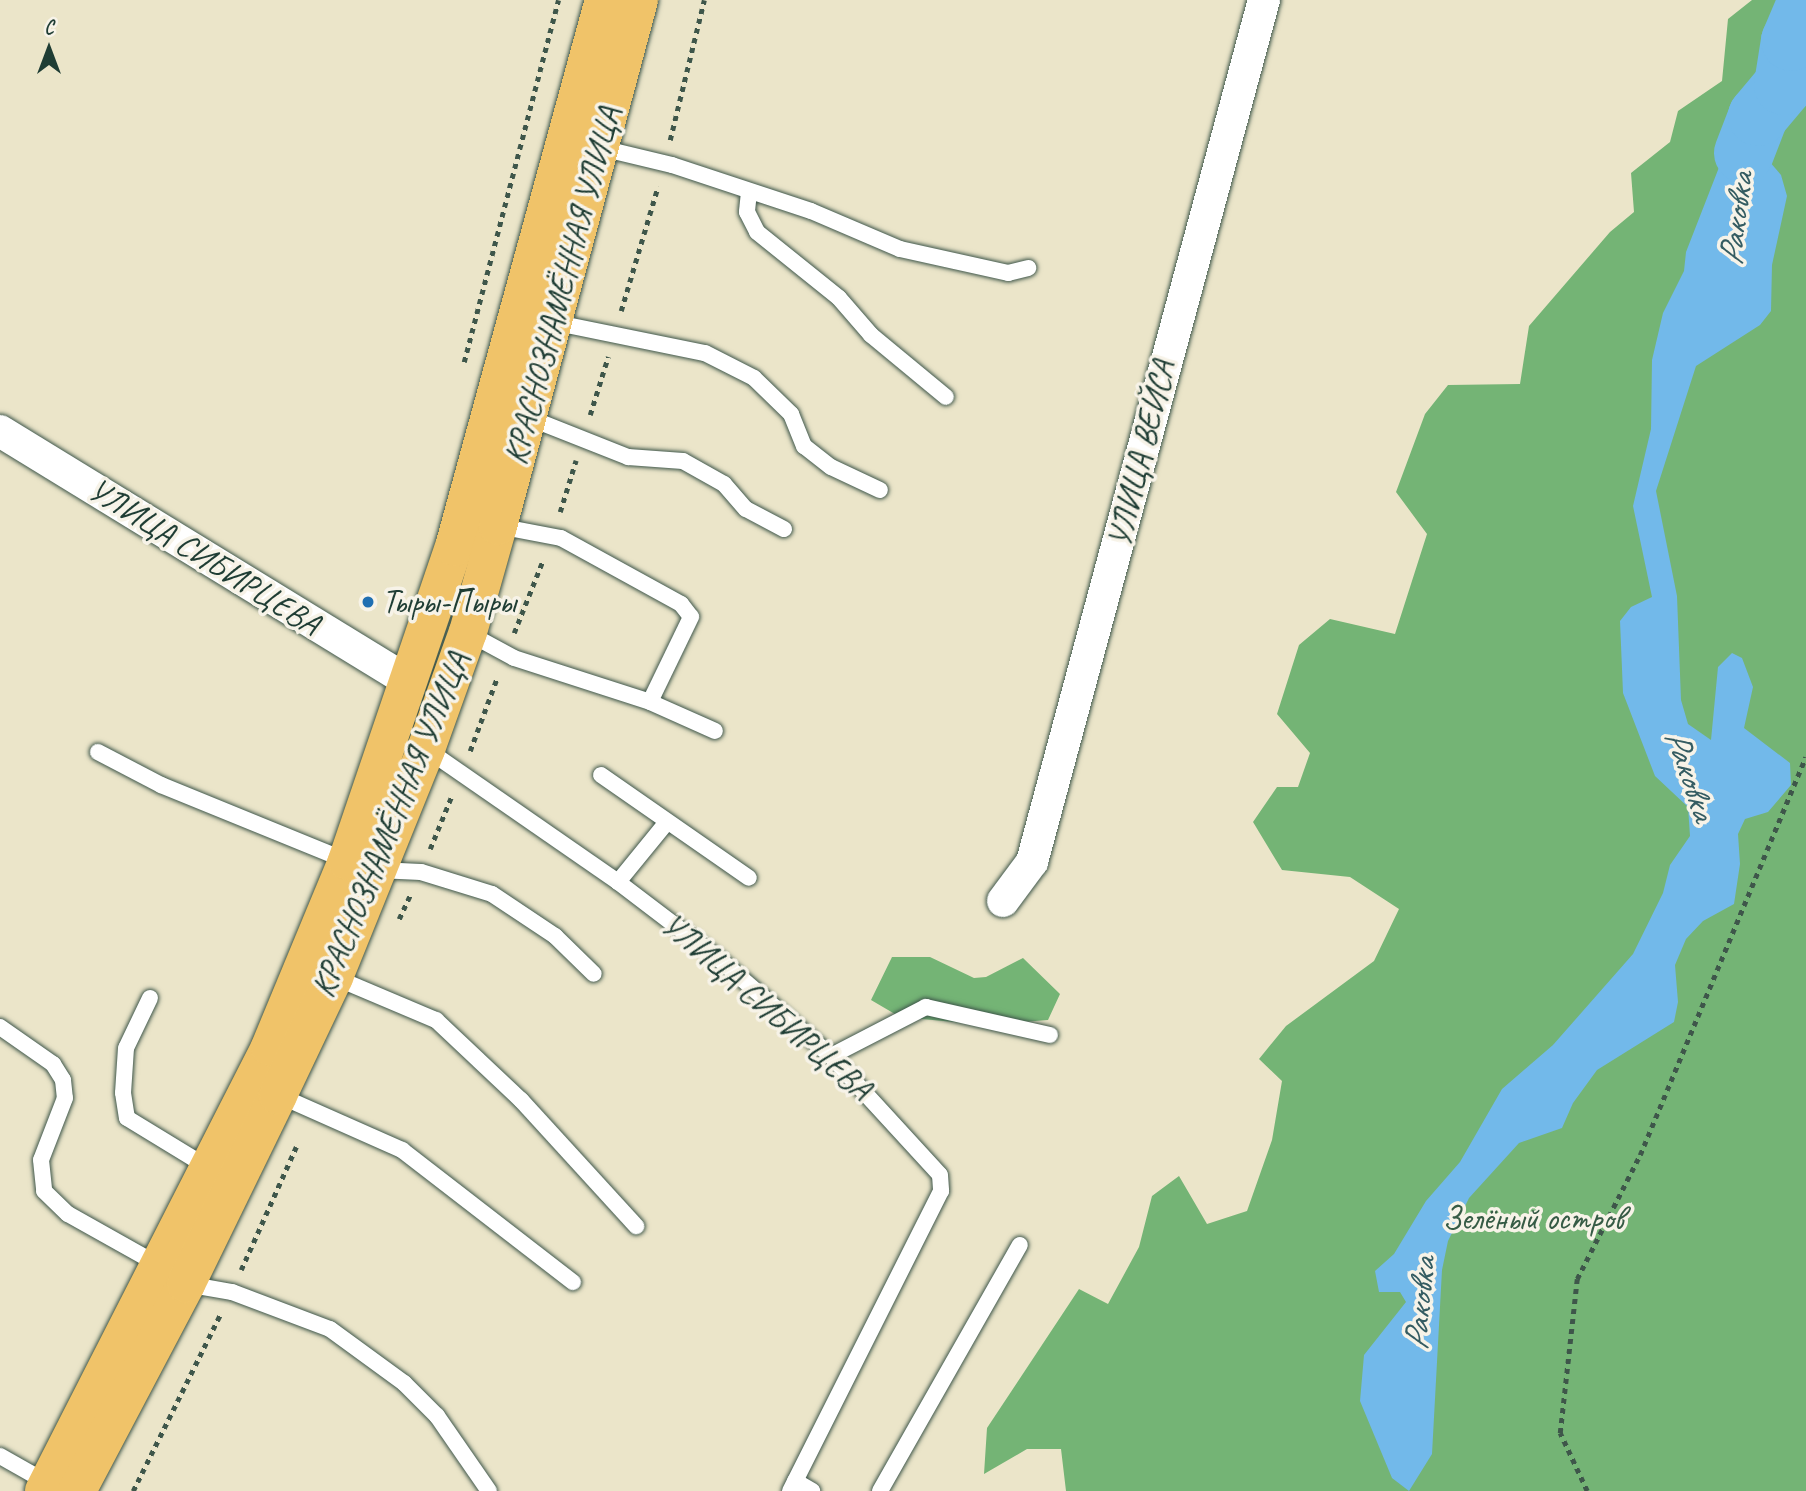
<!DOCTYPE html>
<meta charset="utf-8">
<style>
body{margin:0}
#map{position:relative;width:1806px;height:1491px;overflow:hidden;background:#ebe5c9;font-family:Caveat,sans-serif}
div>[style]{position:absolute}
.forest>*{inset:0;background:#74b475}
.water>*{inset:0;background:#72b9ea}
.river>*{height:60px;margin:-30px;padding:0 30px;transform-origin:30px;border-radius:30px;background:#72b9ea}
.path>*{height:4.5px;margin-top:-2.25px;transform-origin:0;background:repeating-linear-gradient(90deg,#3e564a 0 5px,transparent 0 10px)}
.roads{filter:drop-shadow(0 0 2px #3e564a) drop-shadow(0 0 2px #3e564a)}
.lane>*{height:16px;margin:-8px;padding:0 8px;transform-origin:8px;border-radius:8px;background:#fff}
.street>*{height:32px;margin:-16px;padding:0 16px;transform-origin:16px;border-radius:16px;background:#fff}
.highway>*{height:38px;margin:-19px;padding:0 19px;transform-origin:19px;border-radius:19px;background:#f0c369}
.dots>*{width:19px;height:19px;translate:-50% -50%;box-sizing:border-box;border:4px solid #f7f3e8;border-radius:50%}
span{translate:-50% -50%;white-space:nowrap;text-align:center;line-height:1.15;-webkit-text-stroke:7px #f7f3e8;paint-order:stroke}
.street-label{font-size:33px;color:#1f3d34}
.poi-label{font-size:33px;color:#1f3d34}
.left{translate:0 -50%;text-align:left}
.park-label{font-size:33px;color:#365b45}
.water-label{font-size:35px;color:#345c62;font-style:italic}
.north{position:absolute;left:14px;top:14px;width:70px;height:70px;-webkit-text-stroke:5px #f7f3e8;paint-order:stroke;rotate:0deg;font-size:19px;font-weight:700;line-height:28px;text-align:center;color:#1f3d34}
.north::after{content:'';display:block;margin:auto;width:24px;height:32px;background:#1f3d34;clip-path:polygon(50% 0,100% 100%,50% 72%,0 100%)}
</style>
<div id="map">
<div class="forest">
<i style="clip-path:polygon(1752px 0,1806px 0,1806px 1491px,1066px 1491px,1061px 1449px,1027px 1449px,984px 1474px,987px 1428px,1079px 1289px,1108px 1304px,1139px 1247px,1152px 1196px,1179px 1176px,1207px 1224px,1247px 1211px,1272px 1140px,1282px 1081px,1259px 1059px,1286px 1026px,1374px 961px,1399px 909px,1350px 877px,1282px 870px,1253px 822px,1277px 787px,1298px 787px,1310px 753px,1277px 714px,1299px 645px,1330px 619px,1395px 634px,1427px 534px,1396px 492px,1425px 414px,1448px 385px,1520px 384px,1529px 326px,1610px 232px,1634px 212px,1631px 173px,1670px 142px,1678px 111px,1722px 81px,1728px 19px)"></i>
<i style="clip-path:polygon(892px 957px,930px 957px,974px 978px,986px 977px,1023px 958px,1060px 994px,1048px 1020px,987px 1025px,900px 1017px,871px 1000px)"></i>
</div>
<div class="water">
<i style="clip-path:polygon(1785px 0,1806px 0,1806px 21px,1791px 41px,1783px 31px)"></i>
<i style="clip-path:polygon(1776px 74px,1789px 100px,1764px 124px,1756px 146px,1781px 175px,1787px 196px,1772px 265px,1771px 311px,1760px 325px,1696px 366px,1656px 491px,1677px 596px,1681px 700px,1688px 724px,1711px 740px,1718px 667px,1732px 653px,1742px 658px,1753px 687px,1744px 728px,1790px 763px,1791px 785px,1768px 812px,1745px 819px,1738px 834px,1740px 864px,1734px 904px,1703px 921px,1686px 939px,1675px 965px,1678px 1002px,1674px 1022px,1597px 1070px,1573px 1103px,1562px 1128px,1519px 1143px,1469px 1198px,1448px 1241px,1442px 1270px,1432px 1454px,1409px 1491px,1392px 1478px,1360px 1401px,1364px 1355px,1406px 1302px,1400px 1292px,1379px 1292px,1375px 1271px,1394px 1254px,1426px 1201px,1460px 1162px,1502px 1089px,1553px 1045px,1633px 954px,1663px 893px,1670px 865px,1690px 836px,1688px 807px,1655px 776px,1623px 693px,1620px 621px,1631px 607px,1652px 597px,1633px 506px,1651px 429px,1652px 360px,1663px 313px,1684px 271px,1686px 252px,1732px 134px,1756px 88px)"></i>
</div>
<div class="river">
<i style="left:1744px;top:153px;width:40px;rotate:-69deg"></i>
<i style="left:1758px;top:116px;width:40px;rotate:-50deg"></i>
<i style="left:1784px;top:85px;width:45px;rotate:-81deg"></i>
<i style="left:1791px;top:41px;width:39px;rotate:-67deg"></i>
</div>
<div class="path">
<i style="left:670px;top:140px;width:144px;rotate:-76.3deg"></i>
<i style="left:621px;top:311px;width:130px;rotate:-73.5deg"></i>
<i style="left:464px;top:362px;width:374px;rotate:-75.4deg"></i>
<i style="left:590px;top:415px;width:61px;rotate:-72.8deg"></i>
<i style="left:560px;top:512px;width:54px;rotate:-72.9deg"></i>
<i style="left:514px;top:633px;width:79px;rotate:-68.3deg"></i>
<i style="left:470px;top:751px;width:78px;rotate:-69.7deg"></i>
<i style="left:430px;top:849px;width:58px;rotate:-67.8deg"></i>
<i style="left:399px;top:919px;width:26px;rotate:-65deg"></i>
<i style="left:241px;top:1270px;width:135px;rotate:-65.9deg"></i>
<i style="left:133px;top:1491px;width:199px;rotate:-63.7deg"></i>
<i style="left:1587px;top:1491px;width:64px;rotate:-115deg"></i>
<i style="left:1560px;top:1433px;width:155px;rotate:-83.7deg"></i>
<i style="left:1577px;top:1279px;width:139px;rotate:-63.1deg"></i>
<i style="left:1640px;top:1155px;width:431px;rotate:-67.4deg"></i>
</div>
<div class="roads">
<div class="lane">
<i style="left:601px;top:148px;width:73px;rotate:13.5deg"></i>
<i style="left:672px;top:165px;width:146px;rotate:18.3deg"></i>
<i style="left:811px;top:211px;width:97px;rotate:23.1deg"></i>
<i style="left:900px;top:249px;width:111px;rotate:12.5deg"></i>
<i style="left:1008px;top:273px;width:21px;rotate:-14deg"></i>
<i style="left:749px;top:192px;width:20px;rotate:96deg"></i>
<i style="left:747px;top:212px;width:22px;rotate:63deg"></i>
<i style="left:757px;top:232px;width:105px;rotate:38.8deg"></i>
<i style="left:839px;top:298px;width:49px;rotate:49.1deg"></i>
<i style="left:871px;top:335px;width:97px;rotate:39.6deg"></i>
<i style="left:552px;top:322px;width:156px;rotate:11.5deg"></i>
<i style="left:705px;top:353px;width:55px;rotate:27deg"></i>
<i style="left:754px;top:378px;width:52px;rotate:44.2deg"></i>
<i style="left:791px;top:414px;width:35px;rotate:68deg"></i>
<i style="left:804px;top:446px;width:34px;rotate:38deg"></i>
<i style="left:831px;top:467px;width:54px;rotate:25.1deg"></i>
<i style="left:527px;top:417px;width:109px;rotate:21.6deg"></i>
<i style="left:628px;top:457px;width:55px;rotate:4.2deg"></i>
<i style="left:683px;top:461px;width:47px;rotate:29.3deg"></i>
<i style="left:724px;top:484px;width:33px;rotate:49deg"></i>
<i style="left:746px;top:509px;width:43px;rotate:27.8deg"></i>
<i style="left:498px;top:526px;width:64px;rotate:10.8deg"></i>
<i style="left:561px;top:538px;width:137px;rotate:28.8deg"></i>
<i style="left:681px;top:604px;width:16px;rotate:52deg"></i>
<i style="left:691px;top:617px;width:94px;rotate:115.8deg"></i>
<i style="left:468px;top:633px;width:52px;rotate:28.5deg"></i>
<i style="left:514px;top:658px;width:143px;rotate:17.9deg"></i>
<i style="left:650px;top:702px;width:71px;rotate:24deg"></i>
<i style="left:426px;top:749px;width:234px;rotate:34.7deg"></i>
<i style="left:618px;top:882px;width:127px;rotate:37.3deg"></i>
<i style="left:719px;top:959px;width:148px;rotate:40.9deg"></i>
<i style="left:831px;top:1056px;width:161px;rotate:47.5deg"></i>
<i style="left:940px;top:1175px;width:16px;rotate:86deg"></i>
<i style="left:941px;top:1191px;width:336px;rotate:116.7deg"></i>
<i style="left:98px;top:752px;width:71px;rotate:27.6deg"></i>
<i style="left:161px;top:785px;width:201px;rotate:22.2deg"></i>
<i style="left:601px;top:775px;width:180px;rotate:34.8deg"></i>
<i style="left:378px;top:870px;width:43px;rotate:2.7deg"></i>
<i style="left:421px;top:872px;width:74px;rotate:17.2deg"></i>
<i style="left:492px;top:894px;width:76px;rotate:33.7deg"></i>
<i style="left:555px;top:936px;width:54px;rotate:44.3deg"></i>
<i style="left:618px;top:882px;width:77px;rotate:-50.8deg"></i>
<i style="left:334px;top:977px;width:111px;rotate:22.9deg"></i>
<i style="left:436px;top:1020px;width:117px;rotate:43.3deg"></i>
<i style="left:521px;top:1100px;width:171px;rotate:47.6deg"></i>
<i style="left:150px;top:998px;width:55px;rotate:115.6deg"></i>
<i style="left:126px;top:1048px;width:45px;rotate:93.8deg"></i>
<i style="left:123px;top:1093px;width:25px;rotate:81deg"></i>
<i style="left:127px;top:1118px;width:96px;rotate:31.4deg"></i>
<i style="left:0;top:1027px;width:65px;rotate:34.9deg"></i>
<i style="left:53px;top:1064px;width:19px;rotate:58deg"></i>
<i style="left:63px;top:1080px;width:18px;rotate:84deg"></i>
<i style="left:65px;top:1098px;width:66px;rotate:111.2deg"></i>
<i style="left:41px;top:1160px;width:31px;rotate:84deg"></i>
<i style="left:44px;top:1191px;width:33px;rotate:44deg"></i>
<i style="left:68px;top:1214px;width:104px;rotate:29.3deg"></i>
<i style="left:831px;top:1056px;width:107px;rotate:-27.3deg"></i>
<i style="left:926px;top:1007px;width:127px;rotate:12.7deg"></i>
<i style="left:278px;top:1095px;width:136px;rotate:23.9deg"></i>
<i style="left:402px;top:1150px;width:216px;rotate:37.7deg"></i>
<i style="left:186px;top:1284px;width:47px;rotate:9.9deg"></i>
<i style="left:232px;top:1292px;width:105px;rotate:20.7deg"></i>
<i style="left:330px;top:1329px;width:92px;rotate:36.1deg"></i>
<i style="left:404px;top:1383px;width:47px;rotate:45deg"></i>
<i style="left:437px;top:1416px;width:91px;rotate:55.3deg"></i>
<i style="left:0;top:1456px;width:55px;rotate:29.4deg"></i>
<i style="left:795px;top:1481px;width:20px;rotate:30deg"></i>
<i style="left:880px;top:1491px;width:283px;rotate:-60.4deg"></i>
</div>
<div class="street">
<i style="left:0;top:431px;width:480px;rotate:31.5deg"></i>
<i style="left:1003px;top:901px;width:49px;rotate:-53.4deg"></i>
<i style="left:1032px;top:862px;width:893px;rotate:-74.94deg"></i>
</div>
<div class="highway">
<i style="left:44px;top:1491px;width:498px;rotate:-63deg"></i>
<i style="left:270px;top:1047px;width:201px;rotate:-67.5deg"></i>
<i style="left:347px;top:861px;width:332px;rotate:-71.2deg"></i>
<i style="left:454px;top:547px;width:567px;rotate:-74.67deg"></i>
<i style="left:77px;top:1491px;width:234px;rotate:-62.2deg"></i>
<i style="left:186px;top:1284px;width:210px;rotate:-64deg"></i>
<i style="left:278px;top:1095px;width:131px;rotate:-64.6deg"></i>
<i style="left:334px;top:977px;width:246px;rotate:-68deg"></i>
<i style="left:426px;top:749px;width:124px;rotate:-70.3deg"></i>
<i style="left:468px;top:632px;width:110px;rotate:-74.2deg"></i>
<i style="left:498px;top:526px;width:545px;rotate:-74.99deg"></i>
</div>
</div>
<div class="dots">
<i style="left:368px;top:602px;background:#1f6fb2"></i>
</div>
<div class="street-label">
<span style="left:563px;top:286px;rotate:-75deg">КРАСНОЗНАМЁННАЯ УЛИЦА</span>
<span style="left:1142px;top:454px;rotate:-76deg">УЛИЦА ВЕЙСА</span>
<span style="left:204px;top:557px;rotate:32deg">УЛИЦА СИБИРЦЕВА</span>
<span style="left:391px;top:825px;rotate:-68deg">КРАСНОЗНАМЁННАЯ УЛИЦА</span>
<span style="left:766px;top:1007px;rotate:41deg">УЛИЦА СИБИРЦЕВА</span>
</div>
<div class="poi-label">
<span class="left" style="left:382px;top:602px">Тыры-Пыры</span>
</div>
<div class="park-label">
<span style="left:1533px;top:1219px">Зелёный остров</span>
</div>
<div class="water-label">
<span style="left:1736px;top:219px;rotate:-83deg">Раковка</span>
<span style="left:1690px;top:775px;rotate:71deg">Раковка</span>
<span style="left:1420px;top:1304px;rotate:-85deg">Раковка</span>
</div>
<div class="north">С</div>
</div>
